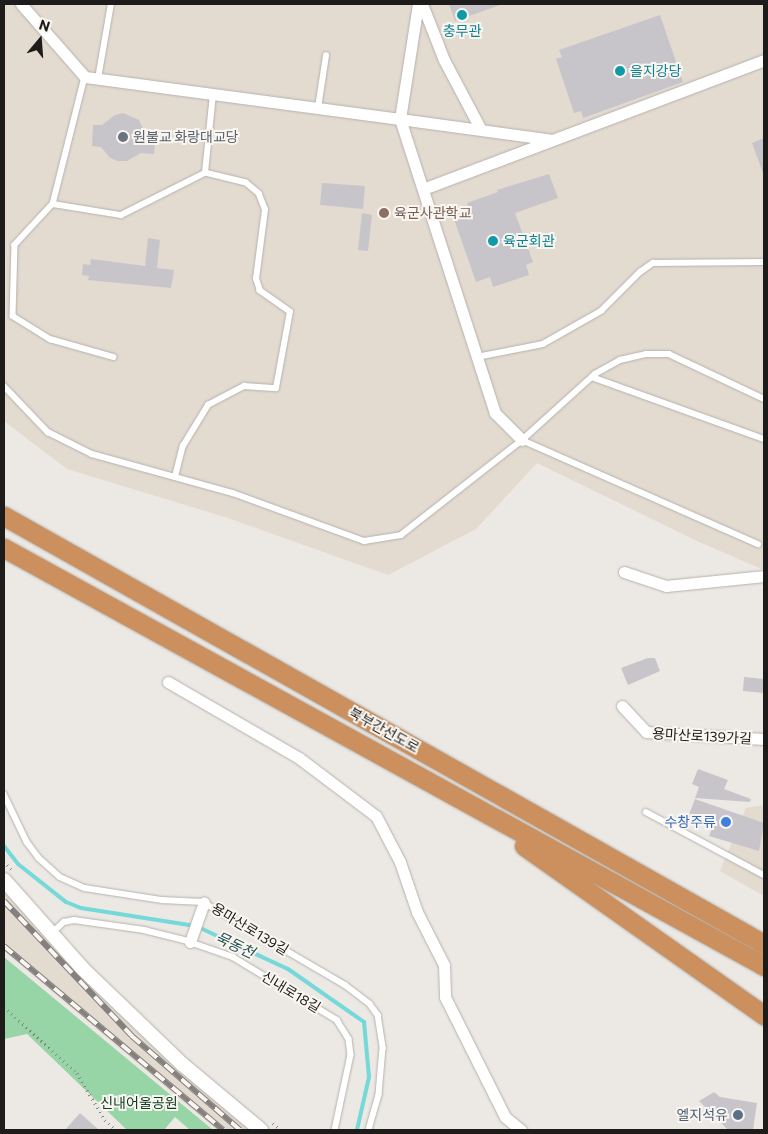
<!DOCTYPE html>
<meta charset="utf-8">
<style>
body{margin:0}
#map{position:relative;width:768px;height:1134px;overflow:hidden;background:#ece8e4;font-family:Commissioner,"Noto Sans KR",sans-serif}
div>[style]{position:absolute}
.built>*{inset:0;background:#e3dad0}
.green>*{inset:0;background:#97d5a6}
.stream>*{height:4px;margin:-2px;padding:0 2px;transform-origin:2px;border-radius:2px;background:#75d8d9}
.building>*{inset:0;background:#c8c5ca}
.path>*{height:2.5px;margin-top:-1.25px;transform-origin:0;background:repeating-linear-gradient(90deg,#84817f 0 1px,transparent 0 5px)}
.roads{filter:drop-shadow(0 0 1px #b5b2ad) drop-shadow(0 0 1px #b5b2ad)}
.service>*{height:5.5px;margin:-2.75px;padding:0 2.75px;transform-origin:2.75px;border-radius:2.75px;background:#fff}
.minor>*{height:11px;margin:-5.5px;padding:0 5.5px;transform-origin:5.5px;border-radius:5.5px;background:#fff}
.tertiary>*{height:14px;margin:-7px;padding:0 7px;transform-origin:7px;border-radius:7px;background:#fff}
.trunk>*{height:19px;margin:-9.5px;padding:0 9.5px;transform-origin:9.5px;border-radius:9.5px;background:#cb905e}
.rail>*{height:5.5px;margin-top:-2.75px;transform-origin:0;background:repeating-linear-gradient(90deg,#f9f6f1 0 11px,#83807d 0 22px);box-sizing:border-box;border-block:1px solid #83807d}
.dots>*{width:14px;height:14px;translate:-50% -50%;box-sizing:border-box;border:2px solid #f9f6f1;border-radius:50%}
span{translate:-50% -50%;white-space:nowrap;text-align:center;line-height:1.15;-webkit-text-stroke:4px #f9f6f1;paint-order:stroke}
.culture-label{font-size:14px;color:#0d838f}
.left{translate:0 -50%;text-align:left}
.worship-label{font-size:14px;color:#5b616d}
.education-label{font-size:14px;color:#785e54}
.street-label{font-size:14px;color:#1e1c1b}
.shop-label{font-size:14px;color:#366cbe}
.right{translate:-100% -50%;text-align:right}
.park-label{font-size:14px;color:#0d3c1e}
.service-label{font-size:14px;color:#4e5e75}
.water-label{font-size:15px;color:#255152;font-style:italic}
.frame{position:absolute;inset:0;border:5px solid #1e1c1b;pointer-events:none}
.north{position:absolute;left:15px;top:15px;width:50px;height:50px;-webkit-text-stroke:4px #f9f6f1;paint-order:stroke;rotate:18deg;font-size:14px;font-weight:700;line-height:20px;text-align:center;color:#1e1c1b}
.north::after{content:'';display:block;margin:auto;width:18px;height:22px;background:#1e1c1b;clip-path:polygon(50% 0,100% 100%,50% 72%,0 100%)}
</style>
<div id="map">
<div class="built">
<i style="clip-path:polygon(4px 4px,764px 4px,764px 570px,697px 541px,537px 463px,476px 529px,388px 575px,225px 517px,67px 469px,4px 421px)"></i>
<i style="clip-path:polygon(764px 805px,764px 896px,720px 871px,746px 808px)"></i>
<i style="clip-path:polygon(4px 892px,39px 924px,254px 1130px,217px 1130px,4px 951px)"></i>
</div>
<div class="green">
<i style="clip-path:polygon(4px 957px,213px 1130px,190px 1130px,175px 1117px,164px 1130px,127px 1130px,27px 1034px,4px 1039px)"></i>
</div>
<div class="stream">
<i style="left:4px;top:846px;width:23px;rotate:52deg"></i>
<i style="left:18px;top:864px;width:61px;rotate:38.4deg"></i>
<i style="left:66px;top:902px;width:16px;rotate:22deg"></i>
<i style="left:81px;top:908px;width:116px;rotate:8.9deg"></i>
<i style="left:196px;top:926px;width:102px;rotate:25.1deg"></i>
<i style="left:288px;top:969px;width:93px;rotate:34.9deg"></i>
<i style="left:364px;top:1022px;width:55px;rotate:84.8deg"></i>
<i style="left:369px;top:1077px;width:54px;rotate:102.8deg"></i>
</div>
<div class="building">
<i style="clip-path:polygon(449px 4px,500px 4px,500px 5px,455px 21px)"></i>
<i style="clip-path:polygon(660px 15px,683px 82px,583px 118px,581px 111px,574px 113px,556px 59px,562px 57px,559px 50px)"></i>
<i style="clip-path:polygon(123px 113px,139px 120px,149px 142px,155px 143px,154px 154px,141px 153px,127px 161px,118px 161px,110px 158px,101px 147px,92px 146px,93px 125px,102px 125px,115px 115px)"></i>
<i style="clip-path:polygon(764px 138px,764px 173px,763px 173px,752px 143px)"></i>
<i style="clip-path:polygon(549px 174px,558px 198px,515px 213px,533px 262px,526px 265px,529px 275px,493px 287px,490px 277px,476px 282px,454px 219px,471px 213px,467px 203px,498px 192px,497px 190px)"></i>
<i style="clip-path:polygon(322px 183px,365px 186px,363px 209px,320px 205px)"></i>
<i style="clip-path:polygon(362px 213px,372px 215px,368px 251px,358px 250px)"></i>
<i style="clip-path:polygon(148px 238px,160px 240px,157px 268px,174px 270px,171px 288px,88px 280px,89px 276px,82px 275px,83px 264px,90px 265px,91px 259px,145px 266px)"></i>
<i style="clip-path:polygon(648px 658px,655px 658px,660px 671px,628px 685px,621px 668px)"></i>
<i style="clip-path:polygon(744px 677px,764px 679px,764px 693px,743px 691px)"></i>
<i style="clip-path:polygon(698px 769px,728px 780px,724px 789px,751px 799px,750px 802px,695px 798px,699px 787px,692px 784px)"></i>
<i style="clip-path:polygon(695px 799px,764px 823px,759px 851px,709px 836px,713px 826px,688px 817px)"></i>
<i style="clip-path:polygon(714px 1092px,720px 1097px,757px 1103px,753px 1130px,728px 1130px,699px 1101px)"></i>
<i style="clip-path:polygon(80px 1113px,99px 1130px,65px 1130px)"></i>
</div>
<div class="path">
<i style="left:4px;top:861px;width:11px;rotate:49deg"></i>
<i style="left:4px;top:1007px;width:98px;rotate:42.1deg"></i>
<i style="left:77px;top:1073px;width:55px;rotate:59.2deg"></i>
<i style="left:105px;top:1120px;width:15px;rotate:42deg"></i>
<i style="left:273px;top:1123px;width:11px;rotate:38deg"></i>
</div>
<div class="roads">
<div class="service">
<i style="left:85px;top:77px;width:131px;rotate:104.1deg"></i>
<i style="left:53px;top:204px;width:56px;rotate:132.8deg"></i>
<i style="left:15px;top:245px;width:71px;rotate:91.6deg"></i>
<i style="left:13px;top:316px;width:44px;rotate:31.9deg"></i>
<i style="left:50px;top:339px;width:66px;rotate:15.9deg"></i>
<i style="left:98px;top:79px;width:76px;rotate:-80.2deg"></i>
<i style="left:318px;top:108px;width:53px;rotate:-81.3deg"></i>
<i style="left:53px;top:204px;width:69px;rotate:9.2deg"></i>
<i style="left:121px;top:215px;width:94px;rotate:-26.6deg"></i>
<i style="left:477px;top:357px;width:67px;rotate:-11.1deg"></i>
<i style="left:543px;top:344px;width:67px;rotate:-29.6deg"></i>
<i style="left:601px;top:311px;width:55px;rotate:-45deg"></i>
<i style="left:640px;top:272px;width:16px;rotate:-35deg"></i>
<i style="left:653px;top:263px;width:111px;rotate:-0.5deg"></i>
<i style="left:592px;top:377px;width:183px;rotate:19.8deg"></i>
<i style="left:4px;top:386px;width:64px;rotate:46.3deg"></i>
<i style="left:48px;top:432px;width:49px;rotate:26.6deg"></i>
<i style="left:92px;top:454px;width:146px;rotate:15.5deg"></i>
<i style="left:233px;top:493px;width:140px;rotate:20.1deg"></i>
<i style="left:364px;top:541px;width:37px;rotate:-9deg"></i>
<i style="left:401px;top:535px;width:154px;rotate:-38.1deg"></i>
<i style="left:522px;top:440px;width:98px;rotate:-42.1deg"></i>
<i style="left:595px;top:374px;width:29px;rotate:-29deg"></i>
<i style="left:620px;top:360px;width:27px;rotate:-13deg"></i>
<i style="left:646px;top:354px;width:23px"></i>
<i style="left:669px;top:354px;width:105px;rotate:25.3deg"></i>
<i style="left:522px;top:440px;width:258px;rotate:23.8deg"></i>
<i style="left:175px;top:477px;width:32px;rotate:-76deg"></i>
<i style="left:183px;top:446px;width:48px;rotate:-58.6deg"></i>
<i style="left:208px;top:405px;width:41px;rotate:-27.8deg"></i>
<i style="left:244px;top:386px;width:32px;rotate:4deg"></i>
<i style="left:276px;top:388px;width:77px;rotate:-79.6deg"></i>
<i style="left:290px;top:312px;width:37px;rotate:-145deg"></i>
<i style="left:260px;top:291px;width:13px;rotate:-108deg"></i>
<i style="left:256px;top:279px;width:70px;rotate:-82.6deg"></i>
<i style="left:265px;top:210px;width:17px;rotate:-111deg"></i>
<i style="left:259px;top:194px;width:17px;rotate:-140deg"></i>
<i style="left:246px;top:183px;width:42px;rotate:-166.3deg"></i>
<i style="left:205px;top:173px;width:79px;rotate:-84.2deg"></i>
<i style="left:4px;top:794px;width:53px;rotate:64.4deg"></i>
<i style="left:27px;top:842px;width:20px;rotate:53deg"></i>
<i style="left:39px;top:858px;width:28px;rotate:42deg"></i>
<i style="left:60px;top:877px;width:27px;rotate:24deg"></i>
<i style="left:85px;top:888px;width:78px;rotate:8.9deg"></i>
<i style="left:162px;top:900px;width:41px;rotate:2.8deg"></i>
<i style="left:203px;top:902px;width:164px;rotate:30.3deg"></i>
<i style="left:345px;top:985px;width:31px;rotate:37deg"></i>
<i style="left:370px;top:1004px;width:14px;rotate:54deg"></i>
<i style="left:378px;top:1015px;width:33px;rotate:81deg"></i>
<i style="left:383px;top:1048px;width:47px;rotate:94.9deg"></i>
<i style="left:379px;top:1095px;width:36px;rotate:106deg"></i>
<i style="left:646px;top:812px;width:134px;rotate:28.1deg"></i>
<i style="left:52px;top:933px;width:16px;rotate:-43deg"></i>
<i style="left:64px;top:922px;width:10px;rotate:-11deg"></i>
<i style="left:74px;top:920px;width:71px;rotate:8.1deg"></i>
<i style="left:144px;top:930px;width:41px;rotate:14deg"></i>
<i style="left:184px;top:940px;width:52px;rotate:19.1deg"></i>
<i style="left:233px;top:957px;width:122px;rotate:31.2deg"></i>
<i style="left:337px;top:1020px;width:22px;rotate:58deg"></i>
<i style="left:349px;top:1039px;width:16px;rotate:83deg"></i>
<i style="left:351px;top:1055px;width:77px;rotate:102deg"></i>
</div>
<div class="minor">
<i style="left:21px;top:4px;width:97px;rotate:48.8deg"></i>
<i style="left:85px;top:77px;width:318px;rotate:7.6deg"></i>
<i style="left:400px;top:119px;width:309px;rotate:72.1deg"></i>
<i style="left:495px;top:413px;width:38px;rotate:45deg"></i>
<i style="left:418px;top:4px;width:116px;rotate:98.9deg"></i>
<i style="left:400px;top:119px;width:154px;rotate:7.8deg"></i>
<i style="left:422px;top:4px;width:60px;rotate:68.6deg"></i>
<i style="left:444px;top:60px;width:79px;rotate:62.1deg"></i>
<i style="left:423px;top:189px;width:365px;rotate:-20.7deg"></i>
<i style="left:624px;top:572px;width:44px;rotate:18.4deg"></i>
<i style="left:666px;top:586px;width:99px;rotate:-5.8deg"></i>
<i style="left:168px;top:682px;width:151px;rotate:30.1deg"></i>
<i style="left:299px;top:758px;width:96px;rotate:37deg"></i>
<i style="left:376px;top:816px;width:52px;rotate:62.4deg"></i>
<i style="left:400px;top:862px;width:53px;rotate:71.2deg"></i>
<i style="left:417px;top:912px;width:59px;rotate:63deg"></i>
<i style="left:444px;top:965px;width:32px;rotate:88deg"></i>
<i style="left:445px;top:997px;width:134px;rotate:63.4deg"></i>
<i style="left:505px;top:1117px;width:21px;rotate:39deg"></i>
<i style="left:622px;top:706px;width:35px;rotate:47deg"></i>
<i style="left:646px;top:732px;width:118px;rotate:3.4deg"></i>
<i style="left:190px;top:942px;width:42px;rotate:-70.7deg"></i>
</div>
<div class="tertiary">
<i style="left:4px;top:880px;width:119px;rotate:48.4deg"></i>
<i style="left:83px;top:969px;width:66px;rotate:43.8deg"></i>
<i style="left:131px;top:1015px;width:71px;rotate:43.9deg"></i>
<i style="left:182px;top:1064px;width:103px;rotate:39.9deg"></i>
</div>
<div class="trunk">
<i style="left:4px;top:516px;width:872px;rotate:29.39deg"></i>
<i style="left:4px;top:548px;width:867px;rotate:28.81deg"></i>
<i style="left:524px;top:846px;width:294px;rotate:35.2deg"></i>
</div>
</div>
<div class="rail">
<i style="left:4px;top:901px;width:186px;rotate:46.5deg"></i>
<i style="left:132px;top:1036px;width:143px;rotate:41deg"></i>
<i style="left:4px;top:946px;width:286px;rotate:40deg"></i>
</div>
<div class="dots">
<i style="left:462px;top:15px;background:#0f9aa8"></i>
<i style="left:620px;top:71px;background:#0f9aa8"></i>
<i style="left:123px;top:137px;background:#6b7280"></i>
<i style="left:384px;top:213px;background:#8d6e63"></i>
<i style="left:493px;top:241px;background:#0f9aa8"></i>
<i style="left:726px;top:822px;background:#3f7fe0"></i>
<i style="left:738px;top:1115px;background:#5c6f8a"></i>
</div>
<div class="culture-label">
<span style="left:462px;top:31px">충무관</span>
<span class="left" style="left:630px;top:71px">을지강당</span>
<span class="left" style="left:503px;top:241px">육군회관</span>
</div>
<div class="worship-label">
<span class="left" style="left:133px;top:137px">원불교 화랑대교당</span>
</div>
<div class="education-label">
<span class="left" style="left:394px;top:213px">육군사관학교</span>
</div>
<div class="street-label">
<span style="left:384px;top:730px;rotate:29deg">북부간선도로</span>
<span style="left:702px;top:736px;rotate:3deg">용마산로139가길</span>
<span style="left:250px;top:929px;rotate:31deg">용마산로139길</span>
<span style="left:291px;top:992px;rotate:31deg">신내로18길</span>
</div>
<div class="shop-label">
<span class="right" style="left:716px;top:822px">수창주류</span>
</div>
<div class="park-label">
<span style="left:139px;top:1103px">신내어울공원</span>
</div>
<div class="service-label">
<span class="right" style="left:728px;top:1115px">엘지석유</span>
</div>
<div class="water-label">
<span style="left:235px;top:945px;rotate:25deg">묵동천</span>
</div>
<div class="frame"></div>
<div class="north">N</div>
</div>
